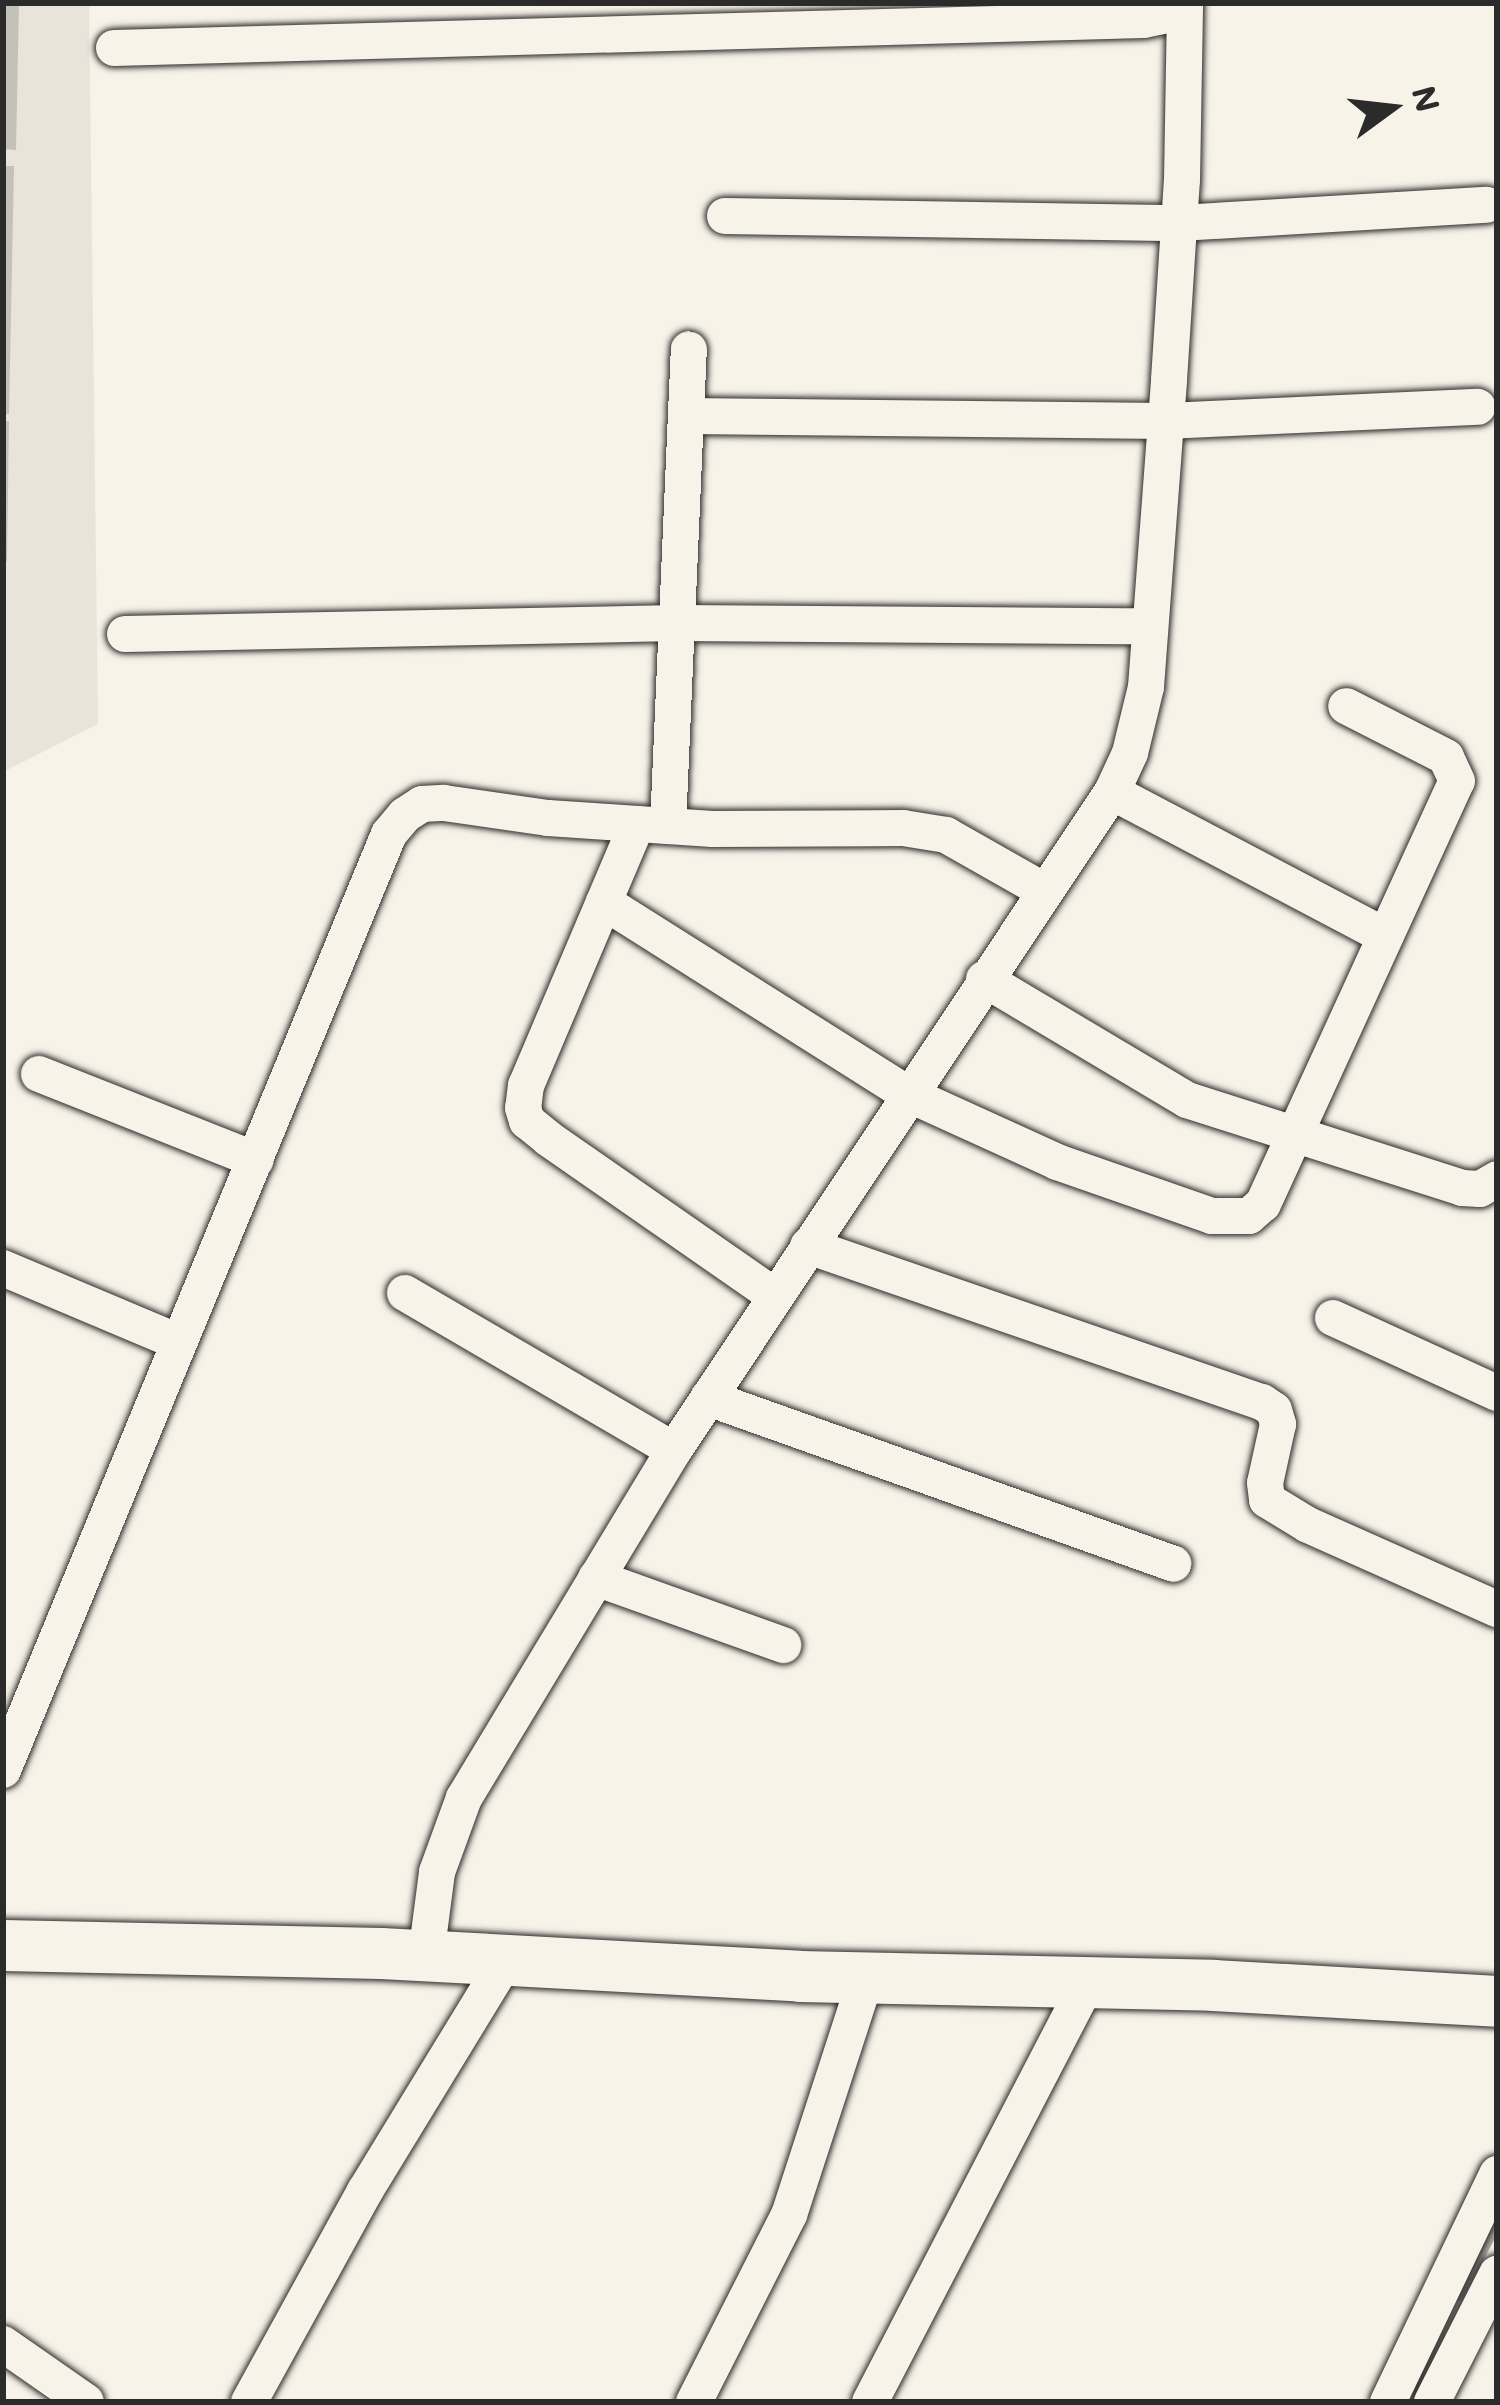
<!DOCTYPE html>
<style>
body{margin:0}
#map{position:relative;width:1500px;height:2405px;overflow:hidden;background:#f7f3e8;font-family:Mali,sans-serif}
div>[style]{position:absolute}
.built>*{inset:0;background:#e8e4da}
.stream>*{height:12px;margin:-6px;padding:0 6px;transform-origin:6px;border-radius:6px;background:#afaca4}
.building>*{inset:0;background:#c4c1b9}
.roads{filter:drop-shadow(0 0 3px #2b2b2b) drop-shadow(0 0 3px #2b2b2b)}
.street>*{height:36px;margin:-18px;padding:0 18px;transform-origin:18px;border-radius:18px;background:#f7f3e8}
.secondary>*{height:51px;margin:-25.5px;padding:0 25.5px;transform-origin:25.5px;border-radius:25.5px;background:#f7f3e8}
span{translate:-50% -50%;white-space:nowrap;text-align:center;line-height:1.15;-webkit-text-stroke:9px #f7f3e8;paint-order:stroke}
.frame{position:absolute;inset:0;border:6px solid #2b2b2b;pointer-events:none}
.north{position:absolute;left:1332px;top:48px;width:120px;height:120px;-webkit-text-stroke:9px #f7f3e8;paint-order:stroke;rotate:75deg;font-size:33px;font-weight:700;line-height:48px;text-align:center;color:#2b2b2b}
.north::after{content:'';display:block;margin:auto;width:42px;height:54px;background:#2b2b2b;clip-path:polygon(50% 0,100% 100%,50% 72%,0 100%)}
</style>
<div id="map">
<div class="built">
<i style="clip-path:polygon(3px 3px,89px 3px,98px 724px,3px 772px)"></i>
</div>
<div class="stream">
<i style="left:1458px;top:2295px;width:83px;rotate:-61.9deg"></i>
</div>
<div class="building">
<i style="clip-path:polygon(3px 3px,19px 3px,16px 150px,3px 149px)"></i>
<i style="clip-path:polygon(3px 166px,14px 166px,9px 414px,3px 414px)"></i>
<i style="clip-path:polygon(3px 421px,9px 421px,7px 561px,3px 561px)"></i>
</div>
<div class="roads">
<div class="street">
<i style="left:114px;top:48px;width:1030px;rotate:-1.56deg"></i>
<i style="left:1144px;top:20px;width:25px;rotate:-12deg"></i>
<i style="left:1168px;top:15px;width:16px;rotate:-47deg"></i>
<i style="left:725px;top:216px;width:455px;rotate:0.9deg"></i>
<i style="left:1180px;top:223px;width:307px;rotate:-3.4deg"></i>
<i style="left:686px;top:416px;width:480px;rotate:0.6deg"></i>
<i style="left:1166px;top:421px;width:312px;rotate:-2.6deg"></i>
<i style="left:125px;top:634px;width:553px;rotate:-1.14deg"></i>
<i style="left:678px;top:623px;width:472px;rotate:0.4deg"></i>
<i style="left:1112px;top:792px;width:309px;rotate:27.8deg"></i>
<i style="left:637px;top:824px;width:284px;rotate:113deg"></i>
<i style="left:526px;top:1085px;width:23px;rotate:97deg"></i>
<i style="left:523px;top:1108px;width:14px;rotate:73deg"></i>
<i style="left:527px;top:1121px;width:28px;rotate:39deg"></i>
<i style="left:549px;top:1139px;width:275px;rotate:34.8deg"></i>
<i style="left:668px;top:826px;width:477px;rotate:-87.5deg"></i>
<i style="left:604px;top:902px;width:360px;rotate:32.3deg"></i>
<i style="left:908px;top:1094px;width:164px;rotate:24.5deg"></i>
<i style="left:1057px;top:1162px;width:164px;rotate:19.2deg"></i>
<i style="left:1212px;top:1216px;width:37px"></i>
<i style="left:1249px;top:1216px;width:18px;rotate:-41deg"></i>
<i style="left:1263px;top:1204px;width:465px;rotate:-65.4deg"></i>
<i style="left:1457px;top:781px;width:26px;rotate:-115deg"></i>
<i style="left:1446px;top:757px;width:112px;rotate:-153deg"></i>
<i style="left:984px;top:979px;width:236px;rotate:30.8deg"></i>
<i style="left:1187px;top:1100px;width:289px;rotate:17.7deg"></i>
<i style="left:1462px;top:1188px;width:18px;rotate:3deg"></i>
<i style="left:1480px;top:1189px;width:20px;rotate:-30deg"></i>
<i style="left:39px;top:1074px;width:233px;rotate:21.6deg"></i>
<i style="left:808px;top:1246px;width:480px;rotate:19deg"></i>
<i style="left:1262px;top:1402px;width:14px;rotate:34deg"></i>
<i style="left:1274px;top:1410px;width:15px;rotate:74deg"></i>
<i style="left:1278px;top:1424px;width:60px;rotate:102.4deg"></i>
<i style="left:1265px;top:1483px;width:17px;rotate:83deg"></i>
<i style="left:1267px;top:1500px;width:48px;rotate:31.4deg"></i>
<i style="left:1308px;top:1525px;width:207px;rotate:24deg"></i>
<i style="left:3px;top:1268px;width:190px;rotate:22.9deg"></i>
<i style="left:405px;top:1293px;width:311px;rotate:30.3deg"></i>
<i style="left:1333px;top:1318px;width:180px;rotate:24.6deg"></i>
<i style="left:708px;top:1398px;width:494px;rotate:19.6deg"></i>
<i style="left:596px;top:1578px;width:199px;rotate:19.7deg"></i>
<i style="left:3px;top:1770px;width:1012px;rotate:-67.59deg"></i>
<i style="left:389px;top:834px;width:25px;rotate:-50deg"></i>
<i style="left:405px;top:815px;width:20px;rotate:-33deg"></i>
<i style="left:422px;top:804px;width:22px;rotate:-3deg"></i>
<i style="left:444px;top:803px;width:105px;rotate:8.2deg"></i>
<i style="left:548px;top:818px;width:165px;rotate:3.8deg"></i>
<i style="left:713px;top:829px;width:190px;rotate:-0.3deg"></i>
<i style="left:903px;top:828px;width:44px;rotate:9.2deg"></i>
<i style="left:946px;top:835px;width:112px;rotate:29.6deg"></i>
<i style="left:426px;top:1956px;width:85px;rotate:-82.5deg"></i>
<i style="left:437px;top:1872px;width:79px;rotate:-70deg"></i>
<i style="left:464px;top:1798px;width:406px;rotate:-58.9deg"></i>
<i style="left:674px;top:1450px;width:790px;rotate:-56.35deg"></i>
<i style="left:1112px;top:792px;width:43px;rotate:-65.2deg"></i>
<i style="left:1130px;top:753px;width:68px;rotate:-76.4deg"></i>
<i style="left:1146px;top:687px;width:308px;rotate:-85.7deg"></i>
<i style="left:1169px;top:380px;width:200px;rotate:-86.3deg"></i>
<i style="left:1182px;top:180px;width:177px;rotate:-89deg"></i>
<i style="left:3px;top:2344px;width:101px;rotate:34.9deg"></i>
<i style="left:249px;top:2402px;width:241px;rotate:-61.2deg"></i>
<i style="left:365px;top:2191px;width:271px;rotate:-58.6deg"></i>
<i style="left:694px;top:2402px;width:210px;rotate:-63.1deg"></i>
<i style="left:789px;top:2215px;width:249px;rotate:-72deg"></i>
<i style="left:870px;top:2402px;width:473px;rotate:-62.6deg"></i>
<i style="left:1388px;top:2402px;width:253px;rotate:-64.4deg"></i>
<i style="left:1432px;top:2402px;width:144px;rotate:-63.1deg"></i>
</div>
<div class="secondary">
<i style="left:3px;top:1945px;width:378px;rotate:1.2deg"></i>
<i style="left:381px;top:1953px;width:419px;rotate:3.1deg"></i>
<i style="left:799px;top:1976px;width:414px;rotate:1.2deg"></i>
<i style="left:1213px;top:1985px;width:284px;rotate:3.2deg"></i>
</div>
</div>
<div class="frame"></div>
<div class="north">N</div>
</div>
